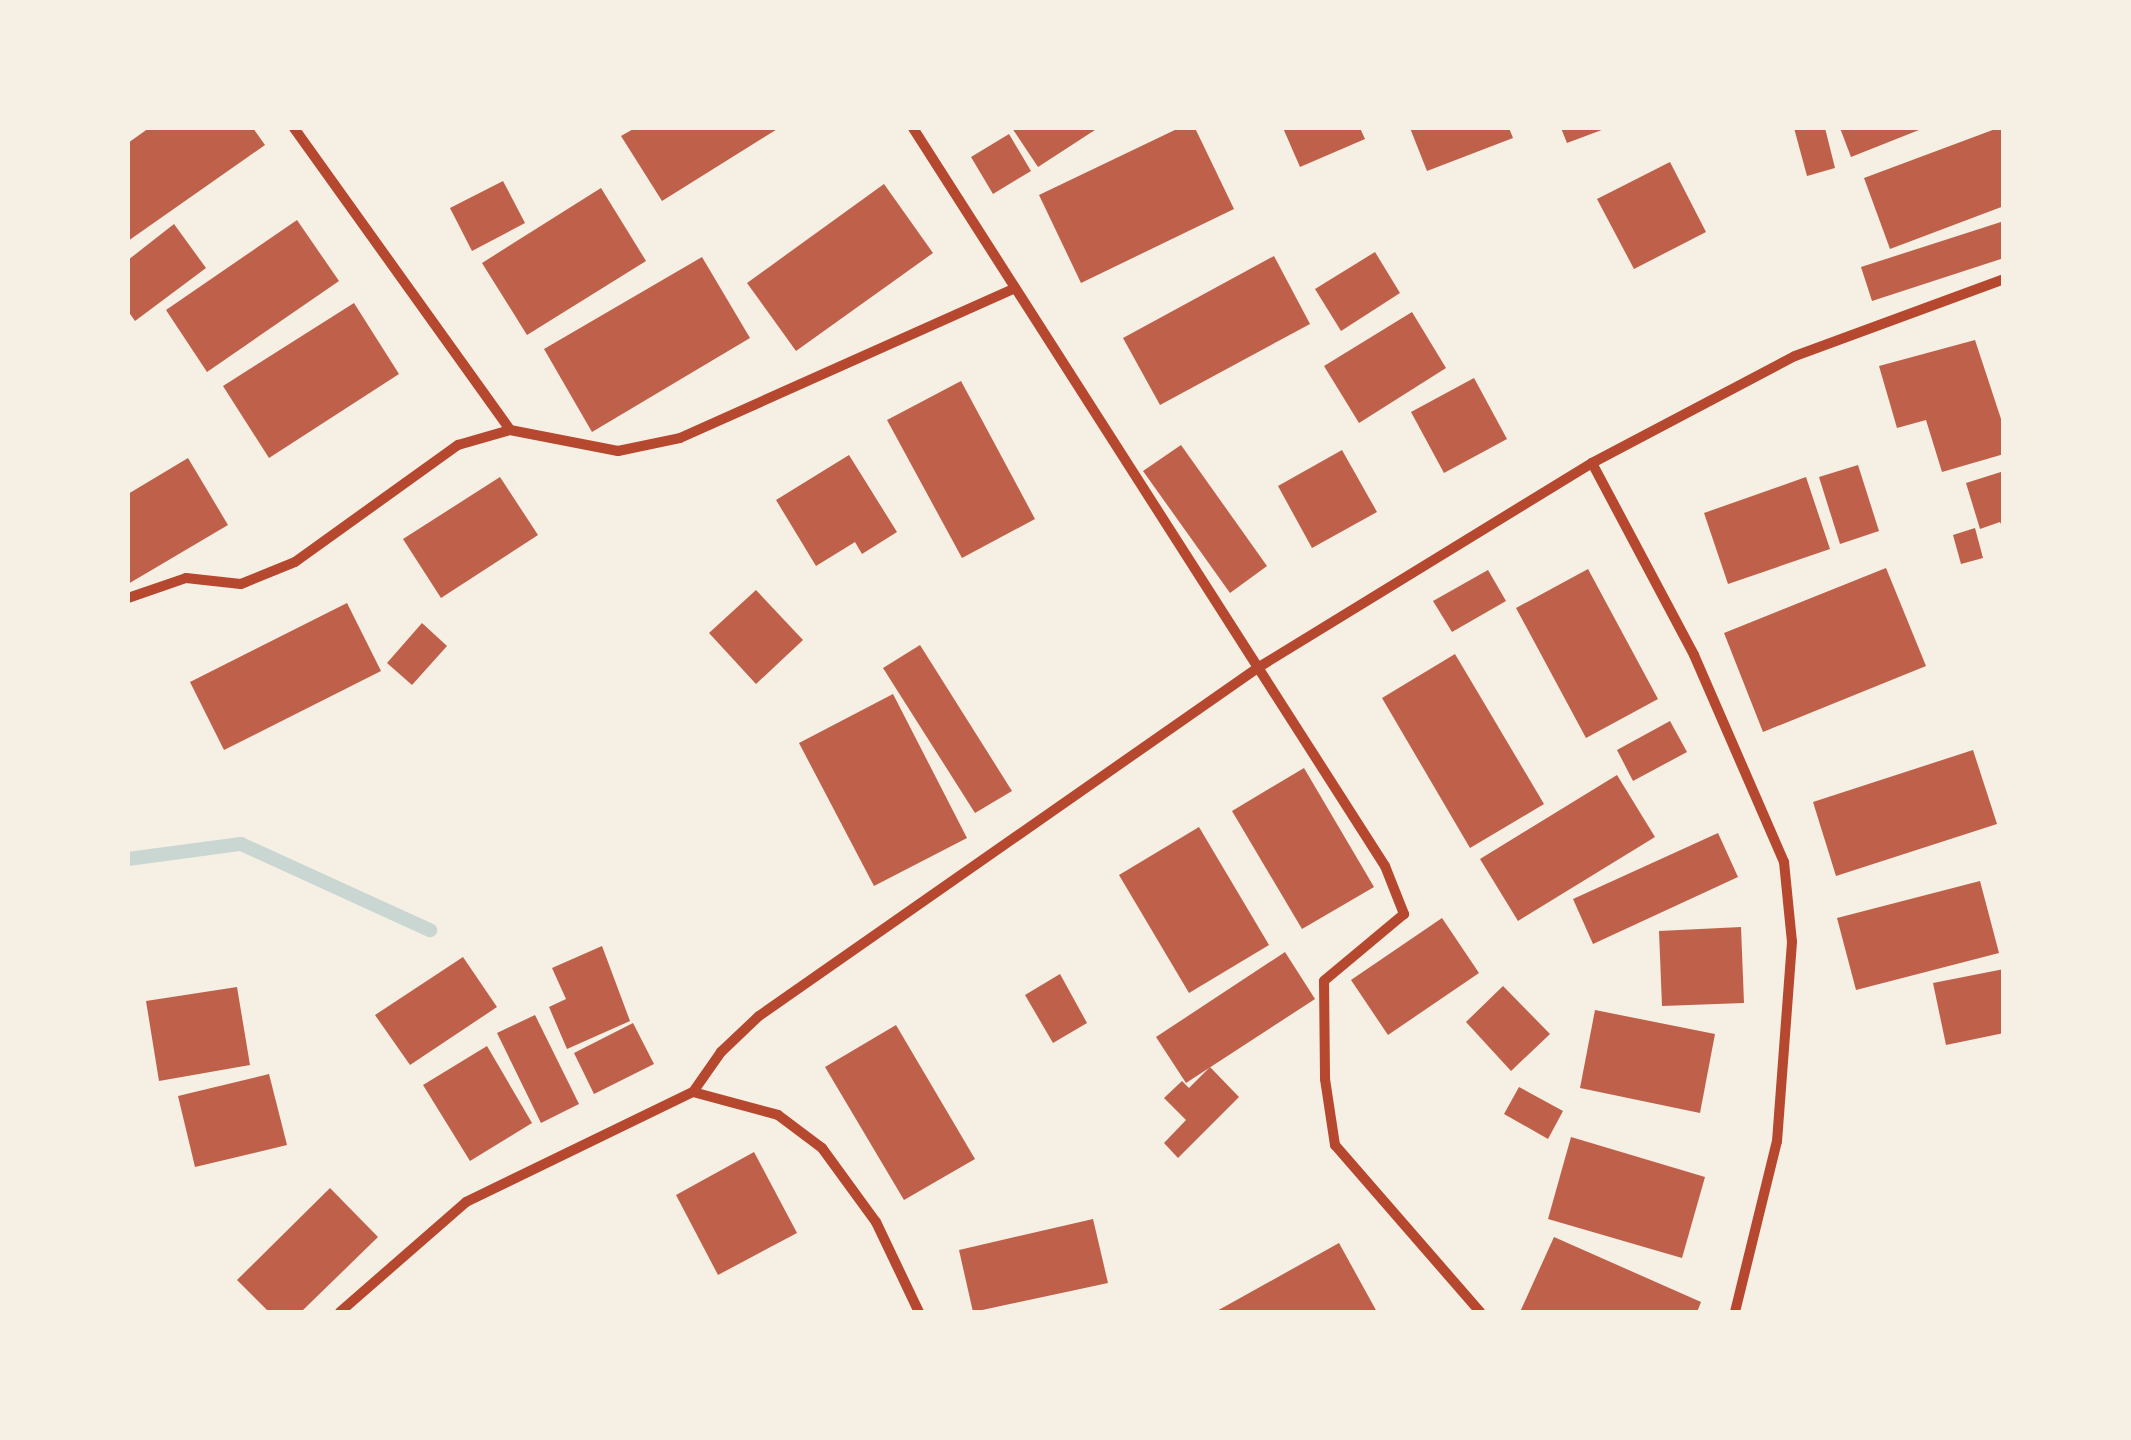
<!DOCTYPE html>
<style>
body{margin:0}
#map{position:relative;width:2131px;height:1440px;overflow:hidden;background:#f6efe4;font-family:"IBM Plex Sans",sans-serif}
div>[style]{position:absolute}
.stream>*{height:14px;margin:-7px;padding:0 7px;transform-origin:7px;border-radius:7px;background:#c9d6d2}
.building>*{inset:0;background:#bf614a}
.minor>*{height:10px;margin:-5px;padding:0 5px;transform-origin:5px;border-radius:5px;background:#b5482f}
span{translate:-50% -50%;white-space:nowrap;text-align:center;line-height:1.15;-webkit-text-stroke:10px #f6efe4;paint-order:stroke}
.frame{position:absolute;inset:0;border:130px solid #f6efe4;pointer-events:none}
</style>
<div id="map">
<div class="stream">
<i style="left:128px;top:859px;width:114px;rotate:-7.6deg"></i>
<i style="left:241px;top:844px;width:208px;rotate:24.5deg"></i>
</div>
<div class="building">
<i style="clip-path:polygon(149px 128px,253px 128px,265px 145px,128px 241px,128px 143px)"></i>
<i style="clip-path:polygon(635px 128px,779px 128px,662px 201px,621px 136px)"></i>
<i style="clip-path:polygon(1012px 128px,1098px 128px,1038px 167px)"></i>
<i style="clip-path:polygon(1179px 128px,1195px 128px,1234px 209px,1081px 283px,1039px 195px)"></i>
<i style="clip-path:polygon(1283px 128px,1360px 128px,1365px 139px,1300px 167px)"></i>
<i style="clip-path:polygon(1410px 128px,1509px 128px,1513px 138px,1427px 171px)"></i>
<i style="clip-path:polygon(1561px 128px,1607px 128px,1567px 143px)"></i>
<i style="clip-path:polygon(1794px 128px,1825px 128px,1835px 168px,1807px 176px)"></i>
<i style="clip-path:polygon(1840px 128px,1924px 128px,1851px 157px)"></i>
<i style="clip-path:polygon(1998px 128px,2004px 128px,2004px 206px,1890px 249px,1864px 178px)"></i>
<i style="clip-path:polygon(1009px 134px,1031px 171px,993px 194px,971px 157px)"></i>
<i style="clip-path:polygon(1670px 162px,1706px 232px,1634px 269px,1597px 199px)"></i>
<i style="clip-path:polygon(503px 181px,525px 223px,472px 251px,450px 208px)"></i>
<i style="clip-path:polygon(884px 184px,933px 253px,796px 351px,747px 283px)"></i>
<i style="clip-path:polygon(601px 188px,646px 261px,527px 335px,482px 263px)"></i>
<i style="clip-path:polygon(297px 220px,339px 281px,207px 372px,166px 310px)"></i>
<i style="clip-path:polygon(2004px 221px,2004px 258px,1872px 301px,1861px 267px)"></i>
<i style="clip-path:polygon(174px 224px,206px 268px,135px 321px,128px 311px,128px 260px)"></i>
<i style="clip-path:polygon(1375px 252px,1400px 293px,1341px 331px,1315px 289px)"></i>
<i style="clip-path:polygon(1274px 256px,1310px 324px,1160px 405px,1123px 338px)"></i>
<i style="clip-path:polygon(702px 257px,750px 338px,592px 432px,544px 349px)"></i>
<i style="clip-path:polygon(354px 303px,399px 374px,269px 458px,223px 386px)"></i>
<i style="clip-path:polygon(1412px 312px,1446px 368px,1359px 423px,1324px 366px)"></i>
<i style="clip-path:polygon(1975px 340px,2004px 428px,2004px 454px,1942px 472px,1926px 420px,1897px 428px,1879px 366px)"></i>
<i style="clip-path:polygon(1474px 378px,1507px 439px,1444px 473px,1411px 412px)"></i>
<i style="clip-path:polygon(961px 381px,1035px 519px,962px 558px,887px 420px)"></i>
<i style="clip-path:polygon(1181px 445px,1267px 566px,1230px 593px,1143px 471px)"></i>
<i style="clip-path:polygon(1342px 450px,1377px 512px,1312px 548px,1278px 486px)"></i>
<i style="clip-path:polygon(849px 455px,897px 532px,862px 554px,855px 542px,816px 566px,776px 500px)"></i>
<i style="clip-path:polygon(188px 458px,228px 525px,128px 584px,128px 494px)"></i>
<i style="clip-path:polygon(1858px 465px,1879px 531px,1840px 544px,1819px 477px)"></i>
<i style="clip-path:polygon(2004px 471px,2004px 531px,2000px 522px,1980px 529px,1966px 483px)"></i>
<i style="clip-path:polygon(500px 477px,538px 535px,441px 598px,403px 539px)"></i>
<i style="clip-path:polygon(1806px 477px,1830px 549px,1728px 584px,1704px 513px)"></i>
<i style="clip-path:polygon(1975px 528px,1983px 558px,1961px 564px,1953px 535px)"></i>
<i style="clip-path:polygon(1886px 568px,1926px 666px,1763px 732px,1724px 633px)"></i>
<i style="clip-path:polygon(1588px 569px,1658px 699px,1586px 738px,1516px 608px)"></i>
<i style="clip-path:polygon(1488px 570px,1506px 601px,1452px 632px,1433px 601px)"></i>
<i style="clip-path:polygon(756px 590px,803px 640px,756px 684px,709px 633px)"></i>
<i style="clip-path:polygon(347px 603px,381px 671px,224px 750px,190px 682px)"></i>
<i style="clip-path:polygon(422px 623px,447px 646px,412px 685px,387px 663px)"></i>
<i style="clip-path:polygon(920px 645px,1012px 791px,975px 813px,883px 668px)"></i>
<i style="clip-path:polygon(1455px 654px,1544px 804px,1470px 848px,1382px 698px)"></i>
<i style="clip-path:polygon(893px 694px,967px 838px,874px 886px,799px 743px)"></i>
<i style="clip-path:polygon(1670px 721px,1687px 752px,1633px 781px,1617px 750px)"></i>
<i style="clip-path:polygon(1973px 750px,1997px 824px,1836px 876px,1813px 802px)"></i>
<i style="clip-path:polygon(1304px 768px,1374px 887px,1302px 929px,1232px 811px)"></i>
<i style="clip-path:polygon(1617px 775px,1655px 837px,1518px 921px,1480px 859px)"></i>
<i style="clip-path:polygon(1199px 827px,1269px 945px,1189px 993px,1119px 875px)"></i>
<i style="clip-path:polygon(1718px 833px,1738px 877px,1593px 944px,1573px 899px)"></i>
<i style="clip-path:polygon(1980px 881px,1999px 953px,1856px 990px,1837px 918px)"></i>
<i style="clip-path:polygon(1442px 918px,1479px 973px,1388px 1035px,1351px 980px)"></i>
<i style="clip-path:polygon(1741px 927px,1744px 1003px,1662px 1006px,1659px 931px)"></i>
<i style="clip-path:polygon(602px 946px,630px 1021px,567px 1049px,549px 1007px,566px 999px,552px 968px)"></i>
<i style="clip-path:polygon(1285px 952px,1315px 999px,1186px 1083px,1156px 1037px)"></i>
<i style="clip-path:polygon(463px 957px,497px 1007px,410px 1065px,375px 1015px)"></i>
<i style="clip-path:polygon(2004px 969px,2004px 1033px,1946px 1045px,1933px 983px)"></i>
<i style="clip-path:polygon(1060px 974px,1087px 1023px,1053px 1043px,1025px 995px)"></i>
<i style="clip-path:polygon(1503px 986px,1550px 1034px,1511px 1071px,1466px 1022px)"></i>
<i style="clip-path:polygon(237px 987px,250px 1065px,159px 1081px,146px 1001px)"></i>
<i style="clip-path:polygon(1595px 1010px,1715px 1034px,1700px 1113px,1580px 1088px)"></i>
<i style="clip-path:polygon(535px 1015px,579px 1104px,541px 1123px,497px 1033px)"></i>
<i style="clip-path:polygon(633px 1023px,654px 1064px,594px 1094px,574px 1053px)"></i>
<i style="clip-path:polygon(896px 1025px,975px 1159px,904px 1200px,825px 1067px)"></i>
<i style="clip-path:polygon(487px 1046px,532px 1123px,470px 1161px,423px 1085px)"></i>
<i style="clip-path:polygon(1210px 1067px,1239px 1097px,1178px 1158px,1164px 1143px,1186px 1120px,1164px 1098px,1182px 1081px,1189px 1088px)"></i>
<i style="clip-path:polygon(269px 1074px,287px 1145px,195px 1167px,178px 1096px)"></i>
<i style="clip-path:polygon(1519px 1087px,1563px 1111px,1548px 1139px,1504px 1114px)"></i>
<i style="clip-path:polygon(1571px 1137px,1705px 1177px,1682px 1258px,1548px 1219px)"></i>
<i style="clip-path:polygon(754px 1152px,797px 1233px,718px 1275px,676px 1195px)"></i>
<i style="clip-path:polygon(330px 1188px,378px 1237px,301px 1312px,269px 1312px,237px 1280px)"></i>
<i style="clip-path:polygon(1093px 1219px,1108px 1283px,973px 1312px,959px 1250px)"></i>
<i style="clip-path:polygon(1554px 1237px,1701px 1302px,1697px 1312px,1520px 1312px)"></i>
<i style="clip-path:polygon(1339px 1243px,1377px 1312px,1215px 1312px)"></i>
</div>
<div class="minor">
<i style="left:294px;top:128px;width:371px;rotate:54.4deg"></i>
<i style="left:913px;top:128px;width:876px;rotate:57.4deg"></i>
<i style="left:1385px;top:866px;width:52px;rotate:68.4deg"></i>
<i style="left:1404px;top:914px;width:104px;rotate:140.1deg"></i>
<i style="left:1324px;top:981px;width:98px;rotate:89.4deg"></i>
<i style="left:1325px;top:1079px;width:67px;rotate:81.4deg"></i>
<i style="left:1335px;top:1145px;width:221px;rotate:49deg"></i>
<i style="left:1592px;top:463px;width:217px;rotate:62deg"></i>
<i style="left:1694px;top:655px;width:226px;rotate:66.5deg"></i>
<i style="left:1784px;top:862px;width:80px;rotate:84.3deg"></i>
<i style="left:1792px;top:942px;width:200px;rotate:94.3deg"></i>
<i style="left:1777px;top:1141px;width:176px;rotate:103.8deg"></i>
<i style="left:128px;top:598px;width:61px;rotate:-19deg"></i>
<i style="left:186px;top:578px;width:55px;rotate:6.2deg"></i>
<i style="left:241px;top:584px;width:58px;rotate:-22.2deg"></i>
<i style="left:295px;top:562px;width:201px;rotate:-35.7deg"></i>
<i style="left:458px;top:445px;width:54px;rotate:-16.1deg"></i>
<i style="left:510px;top:430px;width:110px;rotate:11deg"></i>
<i style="left:618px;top:451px;width:63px;rotate:-11.8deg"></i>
<i style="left:680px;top:438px;width:365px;rotate:-24.1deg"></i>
<i style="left:693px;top:1092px;width:88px;rotate:15.1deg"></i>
<i style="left:778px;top:1115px;width:55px;rotate:36.9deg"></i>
<i style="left:822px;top:1148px;width:92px;rotate:53.9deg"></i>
<i style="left:876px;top:1222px;width:100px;rotate:64.5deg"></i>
<i style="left:340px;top:1312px;width:167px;rotate:-41.1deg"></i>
<i style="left:466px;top:1202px;width:252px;rotate:-25.9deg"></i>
<i style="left:693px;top:1092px;width:49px;rotate:-55deg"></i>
<i style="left:721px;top:1052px;width:52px;rotate:-43.5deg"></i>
<i style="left:759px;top:1016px;width:610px;rotate:-34.92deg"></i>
<i style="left:1259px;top:667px;width:391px;rotate:-31.5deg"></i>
<i style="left:1592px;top:463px;width:229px;rotate:-27.8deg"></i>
<i style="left:1795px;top:356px;width:223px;rotate:-20.2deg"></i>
</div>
<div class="frame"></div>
</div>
